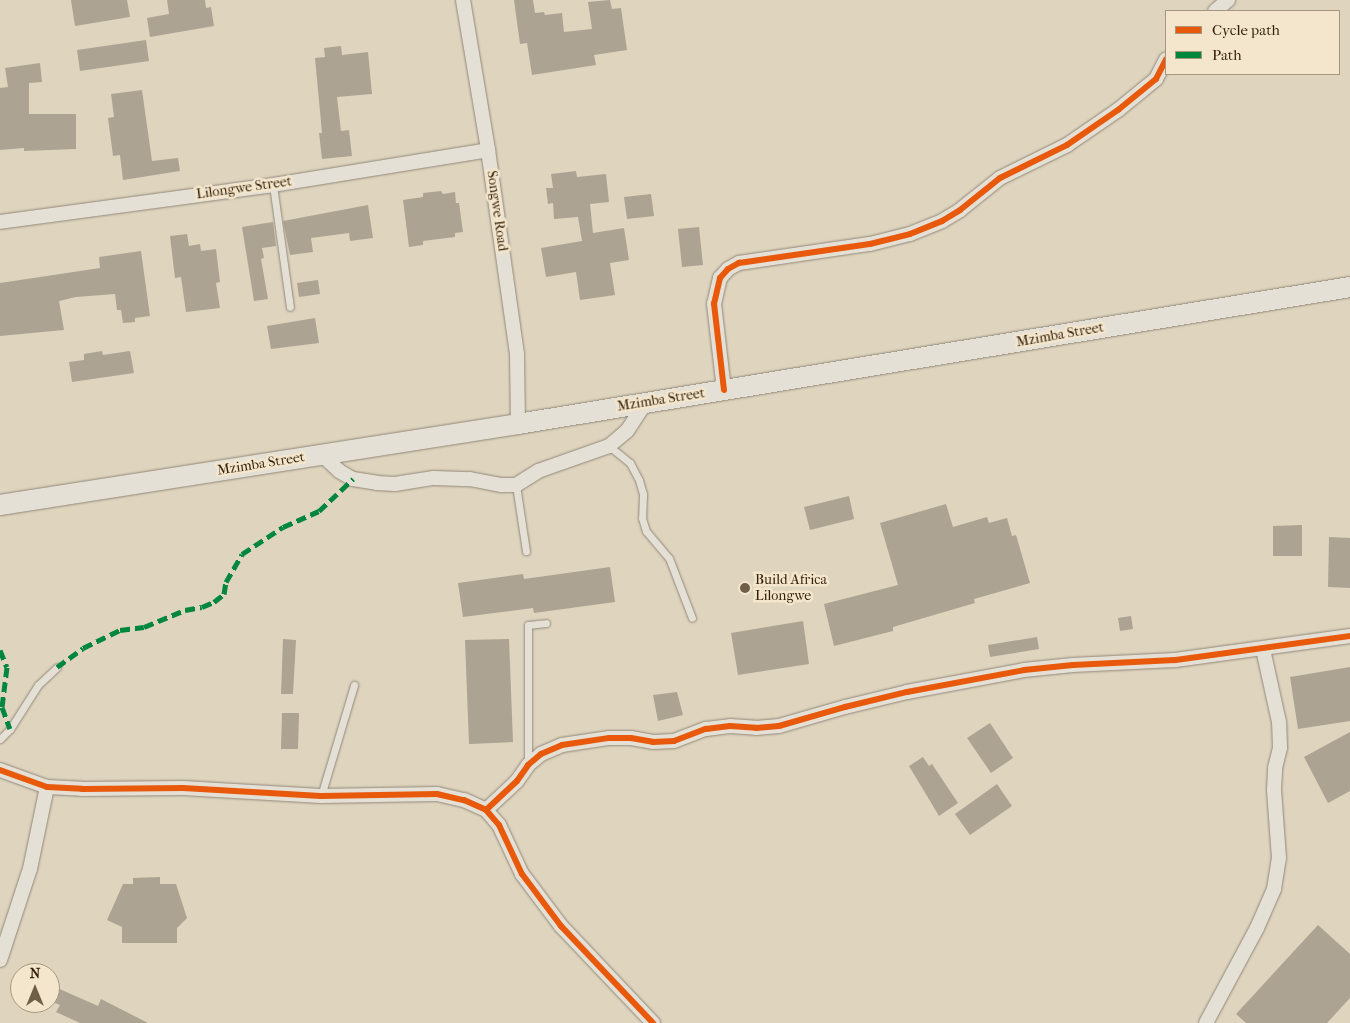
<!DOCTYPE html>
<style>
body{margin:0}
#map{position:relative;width:1350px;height:1023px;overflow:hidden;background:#dfd4be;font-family:"IM FELL French Canon",serif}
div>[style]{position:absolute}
.building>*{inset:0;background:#aca393}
.roads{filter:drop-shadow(0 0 1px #918879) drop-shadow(0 0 1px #918879)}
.lane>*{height:7px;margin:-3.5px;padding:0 3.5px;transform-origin:3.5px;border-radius:3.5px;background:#e5e0d5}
.street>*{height:14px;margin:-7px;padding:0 7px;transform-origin:7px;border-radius:7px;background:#e5e0d5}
.secondary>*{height:20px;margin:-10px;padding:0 10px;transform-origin:10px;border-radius:10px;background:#e5e0d5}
.quiet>*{height:5px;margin-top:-2.5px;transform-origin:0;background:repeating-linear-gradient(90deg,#00873e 0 10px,transparent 0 15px)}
.cycleway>*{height:6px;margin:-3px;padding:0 3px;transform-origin:3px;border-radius:3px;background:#e8590c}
.dots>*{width:14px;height:14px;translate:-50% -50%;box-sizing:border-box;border:2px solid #f3e6cc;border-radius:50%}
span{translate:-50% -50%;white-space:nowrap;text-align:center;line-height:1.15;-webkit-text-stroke:5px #f3e6cc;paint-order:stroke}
.street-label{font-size:14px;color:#321e08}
.poi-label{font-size:14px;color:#321e08}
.left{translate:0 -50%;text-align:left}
.legend{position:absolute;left:1165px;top:10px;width:175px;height:65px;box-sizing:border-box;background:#f3e6cc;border:1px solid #a6967e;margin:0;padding:6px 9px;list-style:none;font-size:15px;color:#321e08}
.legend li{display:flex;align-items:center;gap:10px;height:25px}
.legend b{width:25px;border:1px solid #a6967e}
.north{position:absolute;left:10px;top:963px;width:50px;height:50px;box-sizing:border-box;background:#f3e6cc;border:1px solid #a6967e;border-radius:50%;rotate:0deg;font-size:14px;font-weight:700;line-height:20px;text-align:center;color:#321e08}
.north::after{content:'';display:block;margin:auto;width:18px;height:22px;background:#6f5e48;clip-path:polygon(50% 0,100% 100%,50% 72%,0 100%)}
</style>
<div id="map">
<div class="building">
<i style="clip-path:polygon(71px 0,127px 0,130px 17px,75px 26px)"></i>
<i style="clip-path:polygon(167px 0,205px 0,206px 8px,211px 7px,214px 26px,150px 37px,147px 18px,169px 14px)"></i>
<i style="clip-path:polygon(514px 0,533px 0,535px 13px,544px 12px,545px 15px,562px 13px,564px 32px,592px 29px,588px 2px,610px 0,612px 9px,621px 8px,627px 50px,594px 55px,596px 65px,532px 75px,527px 43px,520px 44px)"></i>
<i style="clip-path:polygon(146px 40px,149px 61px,80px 71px,77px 50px)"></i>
<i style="clip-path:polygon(341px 46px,342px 55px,368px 52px,372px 94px,337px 97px,341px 131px,349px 130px,352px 156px,322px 159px,319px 133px,322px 133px,315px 58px,325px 57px,324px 48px)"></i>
<i style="clip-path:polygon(40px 63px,42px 82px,29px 83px,29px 114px,76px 114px,76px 149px,24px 151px,24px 148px,0 150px,0 88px,8px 87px,5px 68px)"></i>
<i style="clip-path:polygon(142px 90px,152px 161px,178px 158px,180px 171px,123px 180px,120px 155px,113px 156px,108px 118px,114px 117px,111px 94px)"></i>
<i style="clip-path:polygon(576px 171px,577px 177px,606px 174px,609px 202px,590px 204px,593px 233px,624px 228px,629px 260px,610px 263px,615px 295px,580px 300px,576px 272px,546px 277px,541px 248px,582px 241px,578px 217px,554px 219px,553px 203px,548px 204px,546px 188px,553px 188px,551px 174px)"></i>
<i style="clip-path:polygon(441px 191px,443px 194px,455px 192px,456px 203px,459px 203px,463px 232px,455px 233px,455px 237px,423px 241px,423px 245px,409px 247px,403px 200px,423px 197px,423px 193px)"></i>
<i style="clip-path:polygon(651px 194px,654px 216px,627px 219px,624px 197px)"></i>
<i style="clip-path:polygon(368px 205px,373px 238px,350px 241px,349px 233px,311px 238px,313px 252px,290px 255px,283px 221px)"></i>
<i style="clip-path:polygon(273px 222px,276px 246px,262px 248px,264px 258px,261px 259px,268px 299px,254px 301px,242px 227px)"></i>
<i style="clip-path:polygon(699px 227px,703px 265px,682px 267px,678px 229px)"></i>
<i style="clip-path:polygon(187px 234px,189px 246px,200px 244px,201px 251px,216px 249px,220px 282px,216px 283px,220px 308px,186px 312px,181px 277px,175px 278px,170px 236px)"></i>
<i style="clip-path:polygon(141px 251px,150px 316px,135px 318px,135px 322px,123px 323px,121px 310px,117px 310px,115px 294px,76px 297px,59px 301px,64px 330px,0 336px,0 283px,100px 268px,99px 257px)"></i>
<i style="clip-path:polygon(318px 280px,320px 294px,299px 297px,297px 283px)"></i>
<i style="clip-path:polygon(315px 318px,319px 343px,271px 349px,267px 326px)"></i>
<i style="clip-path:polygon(102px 351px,103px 355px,130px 351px,134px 373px,72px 382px,69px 362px,84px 360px,84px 354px)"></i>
<i style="clip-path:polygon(849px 496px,854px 519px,810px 530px,804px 507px)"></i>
<i style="clip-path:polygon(946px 504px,953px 527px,987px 517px,989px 523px,1007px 518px,1012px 536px,1016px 535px,1030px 583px,974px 599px,975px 603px,893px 627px,893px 631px,834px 646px,824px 604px,898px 585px,880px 523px)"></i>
<i style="clip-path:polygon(1302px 525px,1302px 556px,1273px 556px,1273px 526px)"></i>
<i style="clip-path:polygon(1329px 537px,1350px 538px,1350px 588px,1328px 587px)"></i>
<i style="clip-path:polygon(610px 567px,615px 602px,534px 613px,533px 608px,463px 617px,458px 583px,523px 574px,524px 579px)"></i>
<i style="clip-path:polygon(1131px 616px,1133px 629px,1120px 631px,1118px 618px)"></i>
<i style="clip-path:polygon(803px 621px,809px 664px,738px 675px,731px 633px)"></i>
<i style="clip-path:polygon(1037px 637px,1039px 649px,990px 657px,988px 645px)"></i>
<i style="clip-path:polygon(283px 639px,296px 640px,293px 694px,281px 694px)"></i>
<i style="clip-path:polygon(509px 639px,513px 742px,469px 744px,465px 640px)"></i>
<i style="clip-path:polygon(1350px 667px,1350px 721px,1298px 729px,1290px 677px)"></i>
<i style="clip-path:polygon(677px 692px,683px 715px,658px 721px,653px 695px)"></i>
<i style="clip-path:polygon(282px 713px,299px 713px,298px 749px,281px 749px)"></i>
<i style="clip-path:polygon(990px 723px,1013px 758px,991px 773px,967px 738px)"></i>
<i style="clip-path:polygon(1350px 732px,1350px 791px,1328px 803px,1304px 757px)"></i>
<i style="clip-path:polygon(923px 757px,929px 766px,932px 764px,958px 803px,939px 816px,909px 766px)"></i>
<i style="clip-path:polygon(997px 784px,1012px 806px,970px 835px,955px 814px)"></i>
<i style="clip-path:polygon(160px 877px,160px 884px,176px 884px,187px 918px,177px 928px,177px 943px,122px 943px,122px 927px,107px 920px,123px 884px,133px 884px,133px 878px)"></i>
<i style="clip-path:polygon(1318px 925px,1350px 954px,1350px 998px,1327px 1023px,1246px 1023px,1236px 1014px)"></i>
<i style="clip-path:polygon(55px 987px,98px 1006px,101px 999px,148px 1023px,80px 1023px,56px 1012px,60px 1005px,50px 1001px)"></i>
</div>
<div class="roads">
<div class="lane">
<i style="left:273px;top:185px;width:123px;rotate:82.1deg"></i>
<i style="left:609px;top:446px;width:27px;rotate:39deg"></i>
<i style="left:630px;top:463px;width:19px;rotate:62deg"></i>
<i style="left:639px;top:480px;width:15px;rotate:74deg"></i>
<i style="left:643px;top:494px;width:24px;rotate:92deg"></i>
<i style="left:642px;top:518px;width:14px;rotate:73deg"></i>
<i style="left:646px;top:531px;width:35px;rotate:50deg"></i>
<i style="left:669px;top:558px;width:64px;rotate:69deg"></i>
<i style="left:516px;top:485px;width:67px;rotate:81.4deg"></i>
<i style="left:0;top:739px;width:14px;rotate:-45deg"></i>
<i style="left:10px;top:729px;width:52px;rotate:-57.5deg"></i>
<i style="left:38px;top:685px;width:26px;rotate:-43deg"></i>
<i style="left:528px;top:764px;width:139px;rotate:-90deg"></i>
<i style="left:528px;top:625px;width:18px;rotate:-6deg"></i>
<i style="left:321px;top:796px;width:116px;rotate:-73.4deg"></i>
</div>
<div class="street">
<i style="left:463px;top:0;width:152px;rotate:80.5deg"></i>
<i style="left:488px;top:150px;width:206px;rotate:81.9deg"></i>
<i style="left:517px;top:354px;width:70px;rotate:89.2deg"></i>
<i style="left:1215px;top:11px;width:17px;rotate:-40deg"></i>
<i style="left:0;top:222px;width:275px;rotate:-7.7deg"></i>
<i style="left:273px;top:185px;width:218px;rotate:-9.2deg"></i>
<i style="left:724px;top:390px;width:87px;rotate:-96.6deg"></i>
<i style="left:714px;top:304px;width:27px;rotate:-77deg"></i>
<i style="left:720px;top:278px;width:12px;rotate:-48deg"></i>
<i style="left:728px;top:269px;width:13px;rotate:-29deg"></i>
<i style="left:739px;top:263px;width:132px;rotate:-8.3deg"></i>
<i style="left:870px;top:244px;width:41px;rotate:-14deg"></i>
<i style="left:910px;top:234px;width:35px;rotate:-22deg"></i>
<i style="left:942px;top:221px;width:21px;rotate:-31deg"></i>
<i style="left:960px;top:210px;width:51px;rotate:-38.7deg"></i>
<i style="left:1000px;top:178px;width:75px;rotate:-26.2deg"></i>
<i style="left:1067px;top:145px;width:62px;rotate:-34.5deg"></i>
<i style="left:1118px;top:110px;width:49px;rotate:-39.2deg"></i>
<i style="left:1156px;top:79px;width:22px;rotate:-63deg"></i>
<i style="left:322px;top:455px;width:23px;rotate:43deg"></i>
<i style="left:339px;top:471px;width:16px;rotate:30deg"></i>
<i style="left:353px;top:479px;width:24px;rotate:9deg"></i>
<i style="left:377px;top:483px;width:18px;rotate:3deg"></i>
<i style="left:395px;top:484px;width:39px;rotate:-9deg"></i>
<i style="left:434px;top:478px;width:36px;rotate:2deg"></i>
<i style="left:470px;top:479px;width:33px;rotate:11deg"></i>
<i style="left:502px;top:485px;width:14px"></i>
<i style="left:516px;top:485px;width:26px;rotate:-32deg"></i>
<i style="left:538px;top:471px;width:75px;rotate:-19.4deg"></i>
<i style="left:609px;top:446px;width:23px;rotate:-40deg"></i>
<i style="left:627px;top:431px;width:33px;rotate:-57deg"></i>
<i style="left:0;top:770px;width:50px;rotate:19.9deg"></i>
<i style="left:47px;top:787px;width:35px;rotate:3deg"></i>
<i style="left:82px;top:789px;width:101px;rotate:-0.6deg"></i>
<i style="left:183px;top:788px;width:138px;rotate:3.3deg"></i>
<i style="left:321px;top:796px;width:116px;rotate:-1deg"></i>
<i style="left:437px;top:794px;width:28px;rotate:13deg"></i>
<i style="left:464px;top:800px;width:24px;rotate:24deg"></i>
<i style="left:486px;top:810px;width:20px;rotate:49deg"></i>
<i style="left:499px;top:825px;width:54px;rotate:64.9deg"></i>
<i style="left:522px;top:874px;width:65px;rotate:53.1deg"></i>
<i style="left:561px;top:926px;width:134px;rotate:46.5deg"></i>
<i style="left:486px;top:810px;width:42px;rotate:-43.1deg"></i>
<i style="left:517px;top:781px;width:19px;rotate:-55deg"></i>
<i style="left:528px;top:765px;width:17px;rotate:-40deg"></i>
<i style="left:541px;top:754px;width:23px;rotate:-23deg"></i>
<i style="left:562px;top:745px;width:48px;rotate:-8.5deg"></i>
<i style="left:609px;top:738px;width:22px"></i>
<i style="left:631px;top:738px;width:22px;rotate:10deg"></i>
<i style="left:653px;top:742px;width:21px;rotate:-3deg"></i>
<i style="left:674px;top:741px;width:34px;rotate:-21deg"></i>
<i style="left:706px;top:729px;width:24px;rotate:-7deg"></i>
<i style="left:730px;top:726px;width:26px;rotate:4deg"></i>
<i style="left:756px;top:728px;width:23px;rotate:-5deg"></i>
<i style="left:779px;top:726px;width:69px;rotate:-16.1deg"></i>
<i style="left:845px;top:707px;width:64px;rotate:-13.6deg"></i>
<i style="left:907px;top:692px;width:119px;rotate:-10.6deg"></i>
<i style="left:1024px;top:670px;width:49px;rotate:-5.8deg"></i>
<i style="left:1073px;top:665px;width:102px;rotate:-2.8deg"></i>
<i style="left:1175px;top:660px;width:177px;rotate:-7.8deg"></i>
<i style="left:0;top:960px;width:96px;rotate:-71.8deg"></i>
<i style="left:30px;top:869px;width:84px;rotate:-78.3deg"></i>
<i style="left:1206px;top:1023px;width:108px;rotate:-61.8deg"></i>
<i style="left:1257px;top:928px;width:43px;rotate:-66.4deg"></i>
<i style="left:1274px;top:889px;width:31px;rotate:-81deg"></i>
<i style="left:1279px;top:858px;width:68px;rotate:-94.2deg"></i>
<i style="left:1274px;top:790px;width:22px;rotate:-87deg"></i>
<i style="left:1275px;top:768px;width:21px;rotate:-76deg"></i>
<i style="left:1280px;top:748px;width:26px;rotate:-92deg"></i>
<i style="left:1279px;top:722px;width:75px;rotate:-102.4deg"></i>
</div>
<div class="secondary">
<i style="left:0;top:505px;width:524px;rotate:-8.89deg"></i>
<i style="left:518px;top:424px;width:843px;rotate:-9.35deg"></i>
</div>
</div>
<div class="quiet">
<i style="left:0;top:650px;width:18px;rotate:68deg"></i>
<i style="left:7px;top:667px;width:40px;rotate:97.1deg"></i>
<i style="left:2px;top:707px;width:23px;rotate:70deg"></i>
<i style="left:57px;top:667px;width:32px;rotate:-36deg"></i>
<i style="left:83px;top:648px;width:41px;rotate:-25.9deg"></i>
<i style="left:120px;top:630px;width:24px;rotate:-7deg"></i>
<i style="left:144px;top:627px;width:44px;rotate:-22.5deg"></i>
<i style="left:185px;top:610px;width:17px;rotate:-10deg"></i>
<i style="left:202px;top:607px;width:13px;rotate:-23deg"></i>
<i style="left:214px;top:602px;width:13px;rotate:-39deg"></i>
<i style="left:224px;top:594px;width:12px;rotate:-81deg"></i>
<i style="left:226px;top:582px;width:32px;rotate:-60deg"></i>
<i style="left:242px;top:554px;width:49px;rotate:-33.4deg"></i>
<i style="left:283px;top:527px;width:39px;rotate:-24deg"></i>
<i style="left:319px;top:511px;width:47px;rotate:-43.3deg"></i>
</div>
<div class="cycleway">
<i style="left:724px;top:390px;width:87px;rotate:-96.6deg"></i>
<i style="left:714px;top:304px;width:27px;rotate:-77deg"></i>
<i style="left:720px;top:278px;width:12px;rotate:-48deg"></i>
<i style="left:728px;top:269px;width:13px;rotate:-29deg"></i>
<i style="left:739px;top:263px;width:132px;rotate:-8.3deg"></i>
<i style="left:870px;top:244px;width:41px;rotate:-14deg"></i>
<i style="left:910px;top:234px;width:35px;rotate:-22deg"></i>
<i style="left:942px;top:221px;width:21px;rotate:-31deg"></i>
<i style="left:960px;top:210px;width:51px;rotate:-38.7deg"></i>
<i style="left:1000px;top:178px;width:75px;rotate:-26.2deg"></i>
<i style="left:1067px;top:145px;width:62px;rotate:-34.5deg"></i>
<i style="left:1118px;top:110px;width:49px;rotate:-39.2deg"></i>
<i style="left:1156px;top:79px;width:22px;rotate:-63deg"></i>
<i style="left:0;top:770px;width:50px;rotate:19.9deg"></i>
<i style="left:47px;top:787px;width:35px;rotate:3deg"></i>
<i style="left:82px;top:789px;width:101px;rotate:-0.6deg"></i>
<i style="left:183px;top:788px;width:138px;rotate:3.3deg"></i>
<i style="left:321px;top:796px;width:116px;rotate:-1deg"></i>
<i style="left:437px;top:794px;width:28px;rotate:13deg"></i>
<i style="left:464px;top:800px;width:24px;rotate:24deg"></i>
<i style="left:486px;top:810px;width:20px;rotate:49deg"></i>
<i style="left:499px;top:825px;width:54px;rotate:64.9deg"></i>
<i style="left:522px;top:874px;width:65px;rotate:53.1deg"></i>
<i style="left:561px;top:926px;width:134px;rotate:46.5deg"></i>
<i style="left:486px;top:810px;width:42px;rotate:-43.1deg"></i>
<i style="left:517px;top:781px;width:19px;rotate:-55deg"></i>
<i style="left:528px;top:765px;width:17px;rotate:-40deg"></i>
<i style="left:541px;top:754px;width:23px;rotate:-23deg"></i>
<i style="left:562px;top:745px;width:48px;rotate:-8.5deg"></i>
<i style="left:609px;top:738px;width:22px"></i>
<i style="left:631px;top:738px;width:22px;rotate:10deg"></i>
<i style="left:653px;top:742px;width:21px;rotate:-3deg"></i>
<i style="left:674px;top:741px;width:34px;rotate:-21deg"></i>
<i style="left:706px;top:729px;width:24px;rotate:-7deg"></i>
<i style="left:730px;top:726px;width:26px;rotate:4deg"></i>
<i style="left:756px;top:728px;width:23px;rotate:-5deg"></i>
<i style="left:779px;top:726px;width:69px;rotate:-16.1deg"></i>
<i style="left:845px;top:707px;width:64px;rotate:-13.6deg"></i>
<i style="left:907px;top:692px;width:119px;rotate:-10.6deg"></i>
<i style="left:1024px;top:670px;width:49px;rotate:-5.8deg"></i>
<i style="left:1073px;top:665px;width:102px;rotate:-2.8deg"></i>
<i style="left:1175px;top:660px;width:177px;rotate:-7.8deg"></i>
</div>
<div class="dots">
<i style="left:745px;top:588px;background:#6f5e48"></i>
</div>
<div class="street-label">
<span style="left:244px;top:188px;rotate:-8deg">Lilongwe Street</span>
<span style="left:497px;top:211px;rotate:82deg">Songwe Road</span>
<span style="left:1060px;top:335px;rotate:-10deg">Mzimba Street</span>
<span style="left:661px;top:400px;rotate:-9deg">Mzimba Street</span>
<span style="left:261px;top:464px;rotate:-9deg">Mzimba Street</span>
</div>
<div class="poi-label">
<span class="left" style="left:755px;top:588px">Build Africa<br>Lilongwe</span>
</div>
<ul class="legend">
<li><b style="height:6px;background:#e8590c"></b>Cycle path</li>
<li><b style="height:6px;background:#00873e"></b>Path</li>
</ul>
<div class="north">N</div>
</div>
